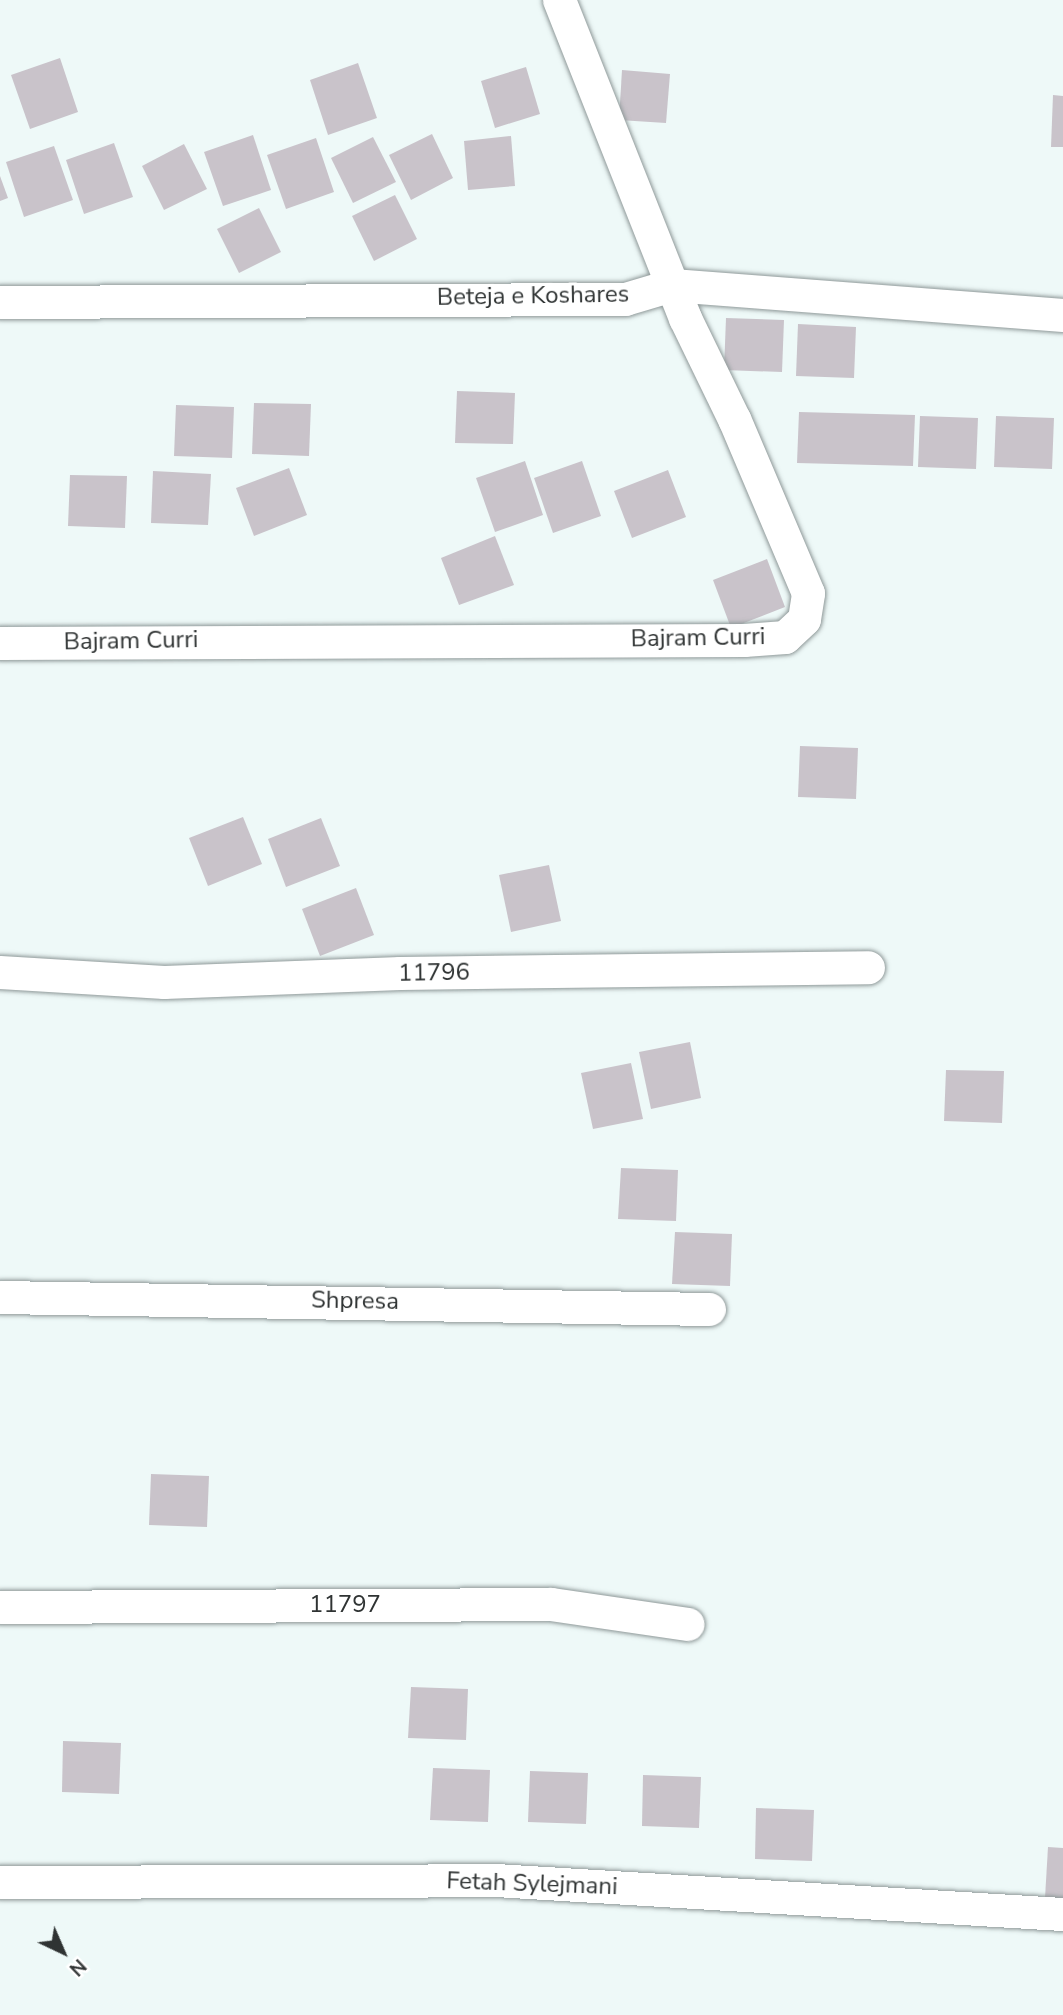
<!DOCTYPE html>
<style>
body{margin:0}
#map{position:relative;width:1063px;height:2015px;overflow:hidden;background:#eef9f8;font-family:"Nunito Sans",sans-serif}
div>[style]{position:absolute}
.building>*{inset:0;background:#c9c3ca}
.roads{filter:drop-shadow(0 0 2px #8f9999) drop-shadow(0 0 2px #8f9999)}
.street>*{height:33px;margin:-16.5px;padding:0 16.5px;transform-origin:16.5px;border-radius:16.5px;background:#fff}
span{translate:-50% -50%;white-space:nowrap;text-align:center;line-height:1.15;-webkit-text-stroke:6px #fff;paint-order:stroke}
.street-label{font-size:24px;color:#2f3333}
.north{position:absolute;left:28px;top:1917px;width:70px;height:70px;-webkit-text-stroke:5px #fff;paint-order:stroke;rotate:136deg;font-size:19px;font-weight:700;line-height:28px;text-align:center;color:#2f3333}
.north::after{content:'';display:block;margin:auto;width:24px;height:32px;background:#2f3333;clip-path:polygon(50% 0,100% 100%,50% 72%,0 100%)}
</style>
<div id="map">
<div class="building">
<i style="clip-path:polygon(60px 58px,78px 112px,30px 129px,11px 75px)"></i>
<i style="clip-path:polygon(358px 63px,377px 118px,328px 135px,310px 80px)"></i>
<i style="clip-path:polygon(526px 67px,540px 114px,495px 128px,481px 81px)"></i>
<i style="clip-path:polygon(622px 70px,670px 74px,666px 123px,619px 120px)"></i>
<i style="clip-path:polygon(1053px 95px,1063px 96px,1063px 147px,1051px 147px)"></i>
<i style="clip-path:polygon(432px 134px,453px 178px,411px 200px,389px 155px)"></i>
<i style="clip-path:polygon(253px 135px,271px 190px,223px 206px,204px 152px)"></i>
<i style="clip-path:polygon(511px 136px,515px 186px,468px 190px,464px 141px)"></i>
<i style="clip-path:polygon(373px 137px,396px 182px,353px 203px,331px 158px)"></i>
<i style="clip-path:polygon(316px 138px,334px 192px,286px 209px,267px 155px)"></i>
<i style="clip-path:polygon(114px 143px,133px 197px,84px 214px,66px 160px)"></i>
<i style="clip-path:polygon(184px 144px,207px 189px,164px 210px,142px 166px)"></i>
<i style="clip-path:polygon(54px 146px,73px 200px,24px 217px,6px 162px)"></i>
<i style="clip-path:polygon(0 176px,8px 198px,0 201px)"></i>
<i style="clip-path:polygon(395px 195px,417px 239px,374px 261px,352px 216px)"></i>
<i style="clip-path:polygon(259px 208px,281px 252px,239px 273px,217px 229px)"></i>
<i style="clip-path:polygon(726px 318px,784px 320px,782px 372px,724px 370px)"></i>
<i style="clip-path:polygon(798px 324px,856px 327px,854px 378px,796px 376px)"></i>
<i style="clip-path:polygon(457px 391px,515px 393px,513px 444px,455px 443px)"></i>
<i style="clip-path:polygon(254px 403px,311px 404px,309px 456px,252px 454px)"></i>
<i style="clip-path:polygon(176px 405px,234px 407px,232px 458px,174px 456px)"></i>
<i style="clip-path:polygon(799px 412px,915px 415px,913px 466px,797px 463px)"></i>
<i style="clip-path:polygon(920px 416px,978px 418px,976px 469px,918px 467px)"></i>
<i style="clip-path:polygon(996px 416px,1054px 418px,1052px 469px,994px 467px)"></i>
<i style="clip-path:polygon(525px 461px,543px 515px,495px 532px,476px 478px)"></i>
<i style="clip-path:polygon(582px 461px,601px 516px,553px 533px,534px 478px)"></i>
<i style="clip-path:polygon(289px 468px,307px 515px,254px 536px,236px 488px)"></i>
<i style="clip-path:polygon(668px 470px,686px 517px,632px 538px,614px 491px)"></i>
<i style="clip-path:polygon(153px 471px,211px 474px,208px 525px,151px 523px)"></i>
<i style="clip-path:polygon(70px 475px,127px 476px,125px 528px,68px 526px)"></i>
<i style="clip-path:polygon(495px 536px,514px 585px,459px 605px,441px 558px)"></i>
<i style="clip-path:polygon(767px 559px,785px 607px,731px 628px,713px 580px)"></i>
<i style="clip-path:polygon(800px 746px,858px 748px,856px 799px,798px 797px)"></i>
<i style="clip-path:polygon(243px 817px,262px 864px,208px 886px,189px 838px)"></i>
<i style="clip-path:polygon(321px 818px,340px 866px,286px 887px,268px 839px)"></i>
<i style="clip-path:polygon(549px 865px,561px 921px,511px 932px,499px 875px)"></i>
<i style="clip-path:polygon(356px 888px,374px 935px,320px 956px,302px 909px)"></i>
<i style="clip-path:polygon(690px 1042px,701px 1098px,651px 1109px,639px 1052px)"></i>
<i style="clip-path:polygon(631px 1063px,643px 1119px,593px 1129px,581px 1073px)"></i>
<i style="clip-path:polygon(946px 1070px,1004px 1071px,1002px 1123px,944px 1121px)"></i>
<i style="clip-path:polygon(621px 1168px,678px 1170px,676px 1221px,618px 1219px)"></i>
<i style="clip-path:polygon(675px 1232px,732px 1234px,730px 1286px,672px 1284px)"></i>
<i style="clip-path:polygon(151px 1474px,209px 1476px,207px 1527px,149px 1525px)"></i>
<i style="clip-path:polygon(411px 1687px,468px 1689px,466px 1740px,408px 1738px)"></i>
<i style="clip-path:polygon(63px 1741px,121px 1743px,119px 1794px,62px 1792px)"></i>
<i style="clip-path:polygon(433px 1768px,490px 1770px,488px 1822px,430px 1820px)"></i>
<i style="clip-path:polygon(530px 1771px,588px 1773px,586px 1824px,528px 1822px)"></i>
<i style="clip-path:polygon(643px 1775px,701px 1777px,699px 1828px,642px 1826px)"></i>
<i style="clip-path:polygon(756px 1808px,814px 1810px,812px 1861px,755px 1859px)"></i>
<i style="clip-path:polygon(1048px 1847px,1063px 1848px,1063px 1899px,1045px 1898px)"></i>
</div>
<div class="roads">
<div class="street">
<i style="left:0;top:302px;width:625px;rotate:-0.28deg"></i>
<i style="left:625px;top:299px;width:49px;rotate:-16.6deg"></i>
<i style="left:672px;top:285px;width:392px;rotate:4.4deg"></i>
<i style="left:0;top:643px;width:744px;rotate:-0.23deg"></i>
<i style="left:744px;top:640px;width:41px;rotate:-4.2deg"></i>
<i style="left:785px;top:637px;width:26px;rotate:-43deg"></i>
<i style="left:804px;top:619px;width:26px;rotate:-81deg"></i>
<i style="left:808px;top:593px;width:189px;rotate:-113deg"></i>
<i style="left:734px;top:419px;width:112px;rotate:-115.9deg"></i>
<i style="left:685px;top:318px;width:342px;rotate:-111.6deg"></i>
<i style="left:0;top:972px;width:164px;rotate:3.5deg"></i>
<i style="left:164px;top:982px;width:236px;rotate:-2.2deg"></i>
<i style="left:400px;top:973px;width:468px;rotate:-0.7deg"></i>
<i style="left:0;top:1297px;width:709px;rotate:0.97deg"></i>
<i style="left:0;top:1607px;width:551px;rotate:-0.31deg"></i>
<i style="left:551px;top:1604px;width:138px;rotate:8.3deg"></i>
<i style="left:0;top:1882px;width:495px;rotate:-0.2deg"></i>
<i style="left:495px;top:1880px;width:569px;rotate:3.43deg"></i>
</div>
</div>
<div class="street-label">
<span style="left:533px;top:296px;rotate:-1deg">Beteja e Koshares</span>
<span style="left:698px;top:638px;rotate:-1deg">Bajram Curri</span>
<span style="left:131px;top:641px;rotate:-1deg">Bajram Curri</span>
<span style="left:434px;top:973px;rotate:-1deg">11796</span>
<span style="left:355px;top:1301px;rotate:1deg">Shpresa</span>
<span style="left:345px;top:1605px">11797</span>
<span style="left:532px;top:1884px;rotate:2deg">Fetah Sylejmani</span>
</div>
<div class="north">N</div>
</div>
